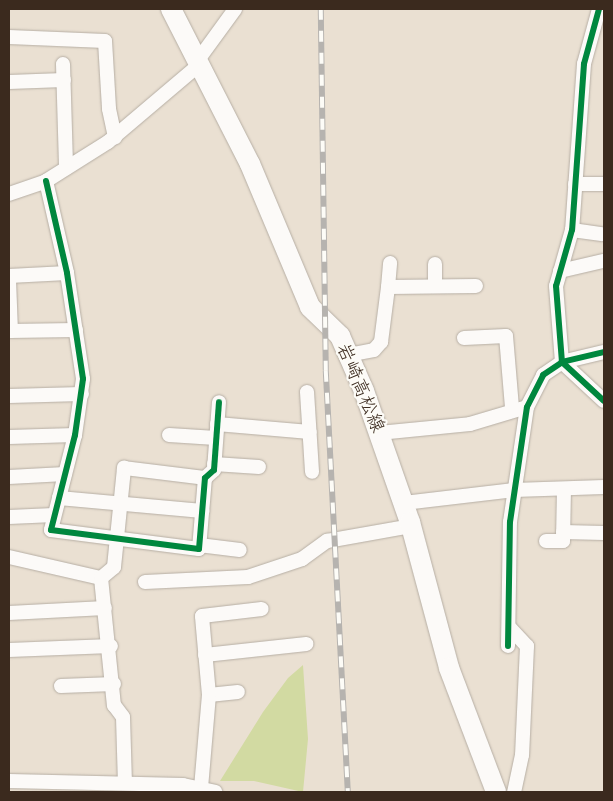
<!DOCTYPE html>
<meta charset="utf-8">
<style>
body{margin:0}
#map{position:relative;width:613px;height:801px;overflow:hidden;background:#eae0d2;font-family:"Architects Daughter","Klee One",sans-serif}
div>[style]{position:absolute}
.green>*{inset:0;background:#d2daa2}
.roads{filter:drop-shadow(0 0 1px #b6aea4) drop-shadow(0 0 1px #b6aea4)}
.street>*{height:14px;margin:-7px;padding:0 7px;transform-origin:7px;border-radius:7px;background:#fcfaf8}
.secondary>*{height:20px;margin:-10px;padding:0 10px;transform-origin:10px;border-radius:10px;background:#fcfaf8}
.rail>*{height:5.5px;margin-top:-2.75px;transform-origin:0;background:repeating-linear-gradient(90deg,#fdfcf7 0 11px,#b6b3af 0 22px);box-sizing:border-box;border-block:1px solid #b6b3af}
.cycleway>*{height:6px;margin:-3px;padding:0 3px;transform-origin:3px;border-radius:3px;background:#00873e}
span{translate:-50% -50%;white-space:nowrap;text-align:center;line-height:1.15;-webkit-text-stroke:4.5px #fdfcf7;paint-order:stroke}
.street-label{font-size:19px;color:#3b2a1e}
.frame{position:absolute;inset:0;border:10px solid #3b2a1e;pointer-events:none}
</style>
<div id="map">
<div class="green">
<i style="clip-path:polygon(303px 665px,308px 739px,303px 792px,254px 781px,220px 781px,263px 712px,288px 678px)"></i>
</div>
<div class="roads">
<div class="street">
<i style="left:599px;top:9px;width:57px;rotate:105.3deg"></i>
<i style="left:584px;top:64px;width:166px;rotate:94.1deg"></i>
<i style="left:572px;top:230px;width:58px;rotate:105.9deg"></i>
<i style="left:556px;top:286px;width:76px;rotate:85.5deg"></i>
<i style="left:562px;top:362px;width:57px;rotate:42.9deg"></i>
<i style="left:9px;top:37px;width:96px;rotate:2.4deg"></i>
<i style="left:105px;top:41px;width:68px;rotate:86.6deg"></i>
<i style="left:109px;top:109px;width:29px;rotate:78deg"></i>
<i style="left:198px;top:60px;width:63px;rotate:-54deg"></i>
<i style="left:63px;top:64px;width:104px;rotate:88.3deg"></i>
<i style="left:9px;top:82px;width:55px;rotate:-2.1deg"></i>
<i style="left:46px;top:181px;width:94px;rotate:77.1deg"></i>
<i style="left:67px;top:273px;width:107px;rotate:81.4deg"></i>
<i style="left:83px;top:379px;width:57px;rotate:98.1deg"></i>
<i style="left:75px;top:435px;width:98px;rotate:104.2deg"></i>
<i style="left:51px;top:530px;width:149px;rotate:7.3deg"></i>
<i style="left:199px;top:549px;width:71px;rotate:-85.2deg"></i>
<i style="left:205px;top:478px;width:12px;rotate:-42deg"></i>
<i style="left:214px;top:470px;width:68px;rotate:-85.8deg"></i>
<i style="left:575px;top:184px;width:29px"></i>
<i style="left:9px;top:194px;width:39px;rotate:-19deg"></i>
<i style="left:46px;top:181px;width:73px;rotate:-32.2deg"></i>
<i style="left:108px;top:142px;width:121px;rotate:-40.3deg"></i>
<i style="left:572px;top:230px;width:30px;rotate:8deg"></i>
<i style="left:435px;top:264px;width:22px;rotate:90deg"></i>
<i style="left:560px;top:271px;width:44px;rotate:-13.1deg"></i>
<i style="left:9px;top:276px;width:58px;rotate:-3deg"></i>
<i style="left:9px;top:280px;width:51px;rotate:87.8deg"></i>
<i style="left:388px;top:287px;width:24px;rotate:-85deg"></i>
<i style="left:9px;top:331px;width:67px;rotate:-0.9deg"></i>
<i style="left:464px;top:338px;width:42px;rotate:-2.7deg"></i>
<i style="left:506px;top:336px;width:72px;rotate:85.2deg"></i>
<i style="left:348px;top:355px;width:26px;rotate:-11deg"></i>
<i style="left:374px;top:350px;width:11px;rotate:-49deg"></i>
<i style="left:381px;top:342px;width:55px;rotate:-82.7deg"></i>
<i style="left:388px;top:287px;width:88px;rotate:-0.7deg"></i>
<i style="left:307px;top:392px;width:80px;rotate:86.4deg"></i>
<i style="left:9px;top:396px;width:73px;rotate:-1.6deg"></i>
<i style="left:217px;top:424px;width:93px;rotate:4.9deg"></i>
<i style="left:379px;top:433px;width:91px;rotate:-5.6deg"></i>
<i style="left:470px;top:424px;width:59px;rotate:-16.6deg"></i>
<i style="left:169px;top:435px;width:47px;rotate:3.7deg"></i>
<i style="left:9px;top:437px;width:66px;rotate:-1.7deg"></i>
<i style="left:214px;top:464px;width:45px;rotate:3.8deg"></i>
<i style="left:9px;top:477px;width:56px;rotate:-3.1deg"></i>
<i style="left:59px;top:498px;width:144px;rotate:5.2deg"></i>
<i style="left:404px;top:503px;width:111px;rotate:-6.7deg"></i>
<i style="left:514px;top:490px;width:90px;rotate:-1.9deg"></i>
<i style="left:9px;top:517px;width:45px;rotate:-2.5deg"></i>
<i style="left:563px;top:532px;width:41px;rotate:1.4deg"></i>
<i style="left:546px;top:541px;width:17px"></i>
<i style="left:563px;top:541px;width:52px;rotate:-88.9deg"></i>
<i style="left:199px;top:545px;width:41px;rotate:7deg"></i>
<i style="left:9px;top:557px;width:94px;rotate:12.9deg"></i>
<i style="left:101px;top:578px;width:128px;rotate:84.2deg"></i>
<i style="left:114px;top:705px;width:15px;rotate:53deg"></i>
<i style="left:123px;top:717px;width:66px;rotate:88.3deg"></i>
<i style="left:101px;top:578px;width:17px;rotate:-40deg"></i>
<i style="left:114px;top:567px;width:100px;rotate:-84.2deg"></i>
<i style="left:124px;top:468px;width:82px;rotate:7deg"></i>
<i style="left:145px;top:582px;width:103px;rotate:-2.8deg"></i>
<i style="left:248px;top:577px;width:57px;rotate:-18.4deg"></i>
<i style="left:302px;top:559px;width:31px;rotate:-36deg"></i>
<i style="left:327px;top:541px;width:85px;rotate:-10.1deg"></i>
<i style="left:9px;top:613px;width:96px;rotate:-3deg"></i>
<i style="left:510px;top:628px;width:25px;rotate:47deg"></i>
<i style="left:527px;top:646px;width:109px;rotate:92.6deg"></i>
<i style="left:522px;top:755px;width:38px;rotate:102deg"></i>
<i style="left:508px;top:646px;width:124px;rotate:-89.1deg"></i>
<i style="left:510px;top:522px;width:116px;rotate:-81.6deg"></i>
<i style="left:527px;top:407px;width:36px;rotate:-63deg"></i>
<i style="left:543px;top:375px;width:23px;rotate:-34deg"></i>
<i style="left:562px;top:362px;width:43px;rotate:-13.4deg"></i>
<i style="left:9px;top:650px;width:102px;rotate:-2.2deg"></i>
<i style="left:205px;top:655px;width:102px;rotate:-6.2deg"></i>
<i style="left:61px;top:686px;width:53px;rotate:-2.2deg"></i>
<i style="left:209px;top:695px;width:29px;rotate:-6deg"></i>
<i style="left:9px;top:781px;width:174px;rotate:1.3deg"></i>
<i style="left:183px;top:785px;width:33px;rotate:12deg"></i>
<i style="left:201px;top:788px;width:93px;rotate:-85.1deg"></i>
<i style="left:209px;top:695px;width:79px;rotate:-95.1deg"></i>
<i style="left:202px;top:616px;width:60px;rotate:-6.7deg"></i>
</div>
<div class="secondary">
<i style="left:171px;top:9px;width:174px;rotate:63deg"></i>
<i style="left:250px;top:164px;width:155px;rotate:67.2deg"></i>
<i style="left:310px;top:307px;width:42px;rotate:44deg"></i>
<i style="left:340px;top:336px;width:60px;rotate:66.4deg"></i>
<i style="left:364px;top:391px;width:139px;rotate:70.7deg"></i>
<i style="left:410px;top:522px;width:151px;rotate:75deg"></i>
<i style="left:449px;top:668px;width:133px;rotate:69.2deg"></i>
</div>
</div>
<div class="rail">
<i style="left:321px;top:9px;width:362px;rotate:89.2deg"></i>
<i style="left:326px;top:371px;width:422px;rotate:87deg"></i>
</div>
<div class="cycleway">
<i style="left:599px;top:9px;width:57px;rotate:105.3deg"></i>
<i style="left:584px;top:64px;width:166px;rotate:94.1deg"></i>
<i style="left:572px;top:230px;width:58px;rotate:105.9deg"></i>
<i style="left:556px;top:286px;width:76px;rotate:85.5deg"></i>
<i style="left:562px;top:362px;width:57px;rotate:42.9deg"></i>
<i style="left:46px;top:181px;width:94px;rotate:77.1deg"></i>
<i style="left:67px;top:273px;width:107px;rotate:81.4deg"></i>
<i style="left:83px;top:379px;width:57px;rotate:98.1deg"></i>
<i style="left:75px;top:435px;width:98px;rotate:104.2deg"></i>
<i style="left:51px;top:530px;width:149px;rotate:7.3deg"></i>
<i style="left:199px;top:549px;width:71px;rotate:-85.2deg"></i>
<i style="left:205px;top:478px;width:12px;rotate:-42deg"></i>
<i style="left:214px;top:470px;width:68px;rotate:-85.8deg"></i>
<i style="left:508px;top:646px;width:124px;rotate:-89.1deg"></i>
<i style="left:510px;top:522px;width:116px;rotate:-81.6deg"></i>
<i style="left:527px;top:407px;width:36px;rotate:-63deg"></i>
<i style="left:543px;top:375px;width:23px;rotate:-34deg"></i>
<i style="left:562px;top:362px;width:43px;rotate:-13.4deg"></i>
</div>
<div class="street-label">
<span style="left:360px;top:388px;rotate:67deg">岩崎高松線</span>
</div>
<div class="frame"></div>
</div>
